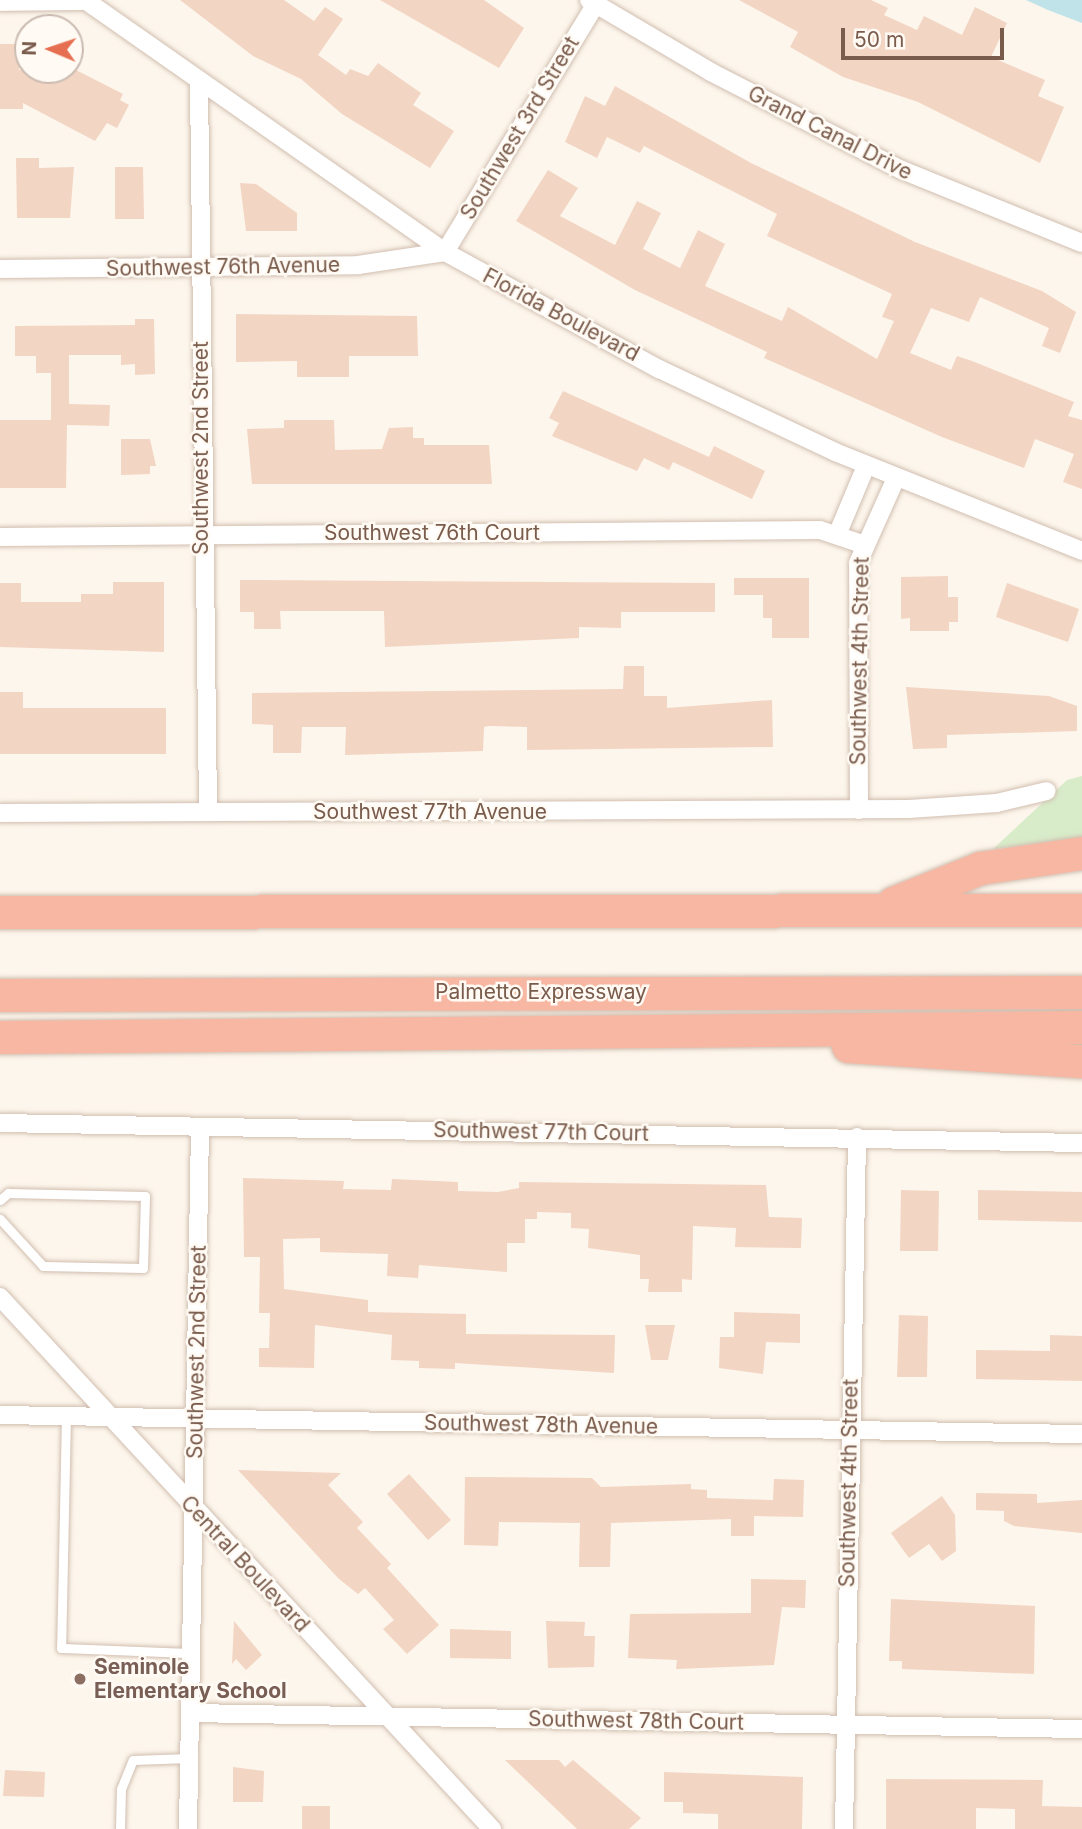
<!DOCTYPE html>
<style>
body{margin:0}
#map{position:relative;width:1082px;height:1829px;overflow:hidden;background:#fdf6ec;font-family:Inter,sans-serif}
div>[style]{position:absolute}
.green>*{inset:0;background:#d8ecc9}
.water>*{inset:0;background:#bfe3e8}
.building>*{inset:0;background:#f3d5c3}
.roads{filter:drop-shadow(0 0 2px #d1beb0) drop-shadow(0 0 2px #d1beb0)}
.lane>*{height:9px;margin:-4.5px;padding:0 4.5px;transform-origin:4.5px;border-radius:4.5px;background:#fff}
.street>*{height:18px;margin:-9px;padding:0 9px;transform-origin:9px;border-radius:9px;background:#fff}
.highway>*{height:33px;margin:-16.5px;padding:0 16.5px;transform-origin:16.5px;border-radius:16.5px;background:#f7b7a3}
.dots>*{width:19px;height:19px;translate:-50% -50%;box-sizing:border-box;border:4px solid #fffaf3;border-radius:50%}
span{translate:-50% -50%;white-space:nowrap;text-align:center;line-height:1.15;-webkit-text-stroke:5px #fffaf3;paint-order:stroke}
.street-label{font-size:21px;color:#7a5c4d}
.education-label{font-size:21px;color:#785e54;font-weight:700}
.left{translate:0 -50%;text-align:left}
.north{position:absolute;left:14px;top:14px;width:70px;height:70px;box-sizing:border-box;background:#fffaf3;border:2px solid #cabbb1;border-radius:50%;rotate:272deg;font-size:19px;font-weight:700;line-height:28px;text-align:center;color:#7a5c4d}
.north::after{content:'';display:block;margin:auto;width:24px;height:32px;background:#e76f51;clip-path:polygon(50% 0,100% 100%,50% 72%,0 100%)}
.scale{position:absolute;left:841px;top:28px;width:163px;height:32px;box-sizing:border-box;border:4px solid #7a5c4d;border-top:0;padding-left:9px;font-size:21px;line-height:24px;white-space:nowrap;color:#7a5c4d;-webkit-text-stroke:5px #fffaf3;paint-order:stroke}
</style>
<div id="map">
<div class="green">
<i style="clip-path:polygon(1082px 776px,1082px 838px,993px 849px,1067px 780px)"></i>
</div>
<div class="water">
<i style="clip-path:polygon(1026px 0,1082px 0,1082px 23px,1048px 10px)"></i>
</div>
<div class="building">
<i style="clip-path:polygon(180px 0,284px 0,314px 21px,325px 7px,343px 19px,318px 55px,346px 75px,350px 69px,368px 76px,378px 63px,421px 93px,413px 105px,454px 131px,430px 168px,342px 114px,301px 79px,253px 56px)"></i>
<i style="clip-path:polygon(380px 0,484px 0,524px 28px,499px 68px)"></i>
<i style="clip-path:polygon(739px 0,871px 0,888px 8px,884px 15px,917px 30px,924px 16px,962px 35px,975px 7px,1007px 23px,991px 57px,1045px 80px,1038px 96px,1064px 107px,1040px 163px,918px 102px,843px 77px,790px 47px,798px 32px)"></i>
<i style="clip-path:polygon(0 44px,19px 44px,19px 70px,76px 70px,123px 94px,120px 100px,129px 105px,117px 128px,107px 123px,95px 141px,23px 103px,23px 109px,0 109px)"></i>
<i style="clip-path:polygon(615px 86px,751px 163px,915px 242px,1042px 291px,1076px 312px,1060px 353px,1042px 346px,1049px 328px,980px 297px,969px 322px,931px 308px,910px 353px,951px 370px,957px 356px,972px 361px,1074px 402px,1068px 416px,1082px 420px,1082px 489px,1063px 482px,1074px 454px,1035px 439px,1024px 468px,942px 437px,764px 358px,767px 352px,635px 290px,516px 221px,548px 170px,578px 188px,560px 216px,615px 245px,637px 201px,661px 213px,643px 249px,680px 268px,698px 230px,725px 244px,705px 286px,782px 321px,788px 307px,877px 359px,894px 321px,882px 317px,892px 294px,767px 236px,777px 214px,644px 146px,640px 153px,607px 137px,597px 158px,565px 142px,585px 96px,605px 106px)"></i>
<i style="clip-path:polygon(16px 158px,39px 158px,39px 168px,74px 167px,70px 218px,17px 218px)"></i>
<i style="clip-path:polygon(115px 167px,143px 167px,144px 219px,115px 219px)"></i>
<i style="clip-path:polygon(240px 183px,256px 184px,297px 213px,297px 231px,246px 231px)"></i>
<i style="clip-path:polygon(236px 314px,417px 316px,418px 356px,349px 356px,349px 377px,297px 377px,297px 361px,236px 362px)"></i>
<i style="clip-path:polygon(135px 319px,154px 319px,155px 374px,135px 375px,135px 364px,121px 365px,121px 355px,69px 355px,69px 404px,110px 405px,109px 426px,67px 425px,66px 488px,0 488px,0 420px,51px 420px,51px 373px,36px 373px,36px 356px,15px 356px,15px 326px,135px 325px)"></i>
<i style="clip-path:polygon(563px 391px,709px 457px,714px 446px,765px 471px,752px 499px,673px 462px,669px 470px,644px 458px,637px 471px,552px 436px,559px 423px,549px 418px)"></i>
<i style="clip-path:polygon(284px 420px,334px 420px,335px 450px,382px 449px,389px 428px,413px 427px,413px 438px,424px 438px,424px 445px,489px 445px,492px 484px,252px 484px,247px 429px,284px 428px)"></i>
<i style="clip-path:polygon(121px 439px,150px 439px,156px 466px,150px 466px,150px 474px,121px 475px)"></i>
<i style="clip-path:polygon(948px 576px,948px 597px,958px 597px,958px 622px,949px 622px,949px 631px,910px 631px,910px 618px,901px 619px,901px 577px)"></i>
<i style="clip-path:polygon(734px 578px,809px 578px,809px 638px,772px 638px,772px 618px,763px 618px,763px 595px,734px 595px)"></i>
<i style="clip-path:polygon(240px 580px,715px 583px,715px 612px,621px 612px,621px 628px,579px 627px,579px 638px,385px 647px,384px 611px,280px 611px,281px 629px,254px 629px,254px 612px,240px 612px)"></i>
<i style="clip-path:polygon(113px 582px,164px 582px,164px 652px,0 647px,0 583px,21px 583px,21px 602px,81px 602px,81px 594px,113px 594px)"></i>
<i style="clip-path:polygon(1007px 583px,1079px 609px,1068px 642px,996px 617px)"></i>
<i style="clip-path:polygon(624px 666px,644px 666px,644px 696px,667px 696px,667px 708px,772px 700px,773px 747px,527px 750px,527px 727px,489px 726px,484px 727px,483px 751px,345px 755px,346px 727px,302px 727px,301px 753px,273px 753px,273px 725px,252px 724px,252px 693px,623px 689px)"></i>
<i style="clip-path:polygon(906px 687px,1049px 696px,1077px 706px,1077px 731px,947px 735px,947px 748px,913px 749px)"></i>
<i style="clip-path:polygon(0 692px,23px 692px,23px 708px,166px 708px,166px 754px,0 754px)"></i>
<i style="clip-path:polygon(243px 1178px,344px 1181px,343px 1189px,391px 1190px,392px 1179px,458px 1182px,458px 1191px,498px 1192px,519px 1188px,519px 1182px,766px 1185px,769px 1217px,802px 1218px,801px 1248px,735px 1247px,736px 1228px,693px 1226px,692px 1280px,682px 1279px,682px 1292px,648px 1292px,649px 1279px,640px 1279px,640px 1255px,588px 1248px,589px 1229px,571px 1228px,571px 1213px,537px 1212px,537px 1219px,525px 1219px,525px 1243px,507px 1243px,507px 1272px,419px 1265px,418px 1278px,387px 1276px,388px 1254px,320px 1252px,320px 1238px,283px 1239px,284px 1289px,368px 1300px,368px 1312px,466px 1314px,466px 1334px,615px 1335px,614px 1373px,455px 1363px,455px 1369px,419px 1368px,419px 1361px,391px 1360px,392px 1335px,315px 1325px,314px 1368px,259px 1367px,259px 1348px,269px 1348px,270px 1313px,259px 1313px,260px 1257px,244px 1257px)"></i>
<i style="clip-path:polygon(901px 1190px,939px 1191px,938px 1251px,900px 1251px)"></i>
<i style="clip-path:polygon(978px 1190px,1082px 1192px,1082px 1222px,978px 1220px)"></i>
<i style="clip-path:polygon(734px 1312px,800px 1314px,800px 1343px,766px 1342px,763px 1374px,719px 1368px,720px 1337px,734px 1337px)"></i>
<i style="clip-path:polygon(899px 1315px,928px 1316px,927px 1377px,897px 1377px)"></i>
<i style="clip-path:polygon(645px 1325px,675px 1325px,668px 1360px,651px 1360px)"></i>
<i style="clip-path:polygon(1050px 1335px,1082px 1336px,1082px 1381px,976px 1379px,976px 1350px,1050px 1351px)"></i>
<i style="clip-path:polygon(238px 1470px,341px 1473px,328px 1485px,363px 1522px,357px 1528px,391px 1564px,387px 1568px,439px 1625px,407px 1654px,383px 1629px,394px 1620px,365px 1588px,358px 1594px,339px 1579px)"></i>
<i style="clip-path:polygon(409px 1474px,451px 1520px,428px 1540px,387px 1494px)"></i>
<i style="clip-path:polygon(465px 1477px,592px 1478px,601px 1487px,691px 1484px,691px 1489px,707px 1490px,707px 1498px,773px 1500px,774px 1479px,804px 1480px,803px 1517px,754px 1516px,754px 1536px,731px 1536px,731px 1519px,611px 1523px,610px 1567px,579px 1567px,580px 1523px,499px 1522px,498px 1546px,464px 1545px)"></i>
<i style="clip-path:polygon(976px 1493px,1037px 1494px,1037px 1503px,1082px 1500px,1082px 1533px,1014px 1526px,1004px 1521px,1004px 1511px,976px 1510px)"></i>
<i style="clip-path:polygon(942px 1496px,955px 1515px,956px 1551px,942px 1561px,929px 1544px,909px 1558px,891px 1533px)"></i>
<i style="clip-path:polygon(751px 1579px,806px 1580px,805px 1608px,782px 1607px,774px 1665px,676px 1669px,677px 1660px,628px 1658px,630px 1614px,751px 1613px)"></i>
<i style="clip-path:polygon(891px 1599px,1035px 1606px,1034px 1674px,902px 1669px,902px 1661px,889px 1661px)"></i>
<i style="clip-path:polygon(234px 1621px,262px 1655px,246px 1670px,236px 1659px,232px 1664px)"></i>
<i style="clip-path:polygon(546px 1621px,585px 1622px,584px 1636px,595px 1636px,594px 1667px,548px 1668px)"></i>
<i style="clip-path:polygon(450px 1629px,511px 1631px,511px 1659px,450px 1658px)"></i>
<i style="clip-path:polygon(505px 1760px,559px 1760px,565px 1767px,573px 1760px,641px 1818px,629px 1829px,577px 1829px)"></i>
<i style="clip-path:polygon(233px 1767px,264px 1771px,263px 1802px,233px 1802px)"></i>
<i style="clip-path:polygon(5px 1770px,45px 1772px,44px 1797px,3px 1796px)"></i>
<i style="clip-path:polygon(664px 1772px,803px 1777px,802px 1829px,718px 1829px,718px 1814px,683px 1813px,683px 1802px,664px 1802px)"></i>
<i style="clip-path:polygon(886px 1779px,1043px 1780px,1042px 1806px,1082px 1807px,1082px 1829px,1015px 1829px,1015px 1809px,976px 1808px,976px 1829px,886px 1829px)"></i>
<i style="clip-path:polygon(302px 1806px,330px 1806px,330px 1829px,302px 1829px)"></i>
</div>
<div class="roads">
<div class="lane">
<i style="left:0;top:1200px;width:11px;rotate:-41deg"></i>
<i style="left:8px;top:1193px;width:137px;rotate:1.3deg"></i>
<i style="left:145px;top:1196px;width:72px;rotate:91.6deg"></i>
<i style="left:143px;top:1268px;width:100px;rotate:-178.9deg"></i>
<i style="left:43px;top:1266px;width:64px;rotate:-132.5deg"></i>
<i style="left:66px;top:1416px;width:232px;rotate:91.2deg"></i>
<i style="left:61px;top:1648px;width:130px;rotate:2.2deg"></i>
<i style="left:120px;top:1829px;width:40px;rotate:-88.6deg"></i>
<i style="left:121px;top:1789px;width:31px;rotate:-68deg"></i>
<i style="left:133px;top:1760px;width:56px;rotate:-2deg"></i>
</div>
<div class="street">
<i style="left:85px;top:0;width:439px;rotate:35deg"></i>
<i style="left:445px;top:252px;width:244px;rotate:28.7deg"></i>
<i style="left:659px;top:369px;width:195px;rotate:25.2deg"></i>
<i style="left:835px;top:452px;width:266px;rotate:21.8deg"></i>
<i style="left:589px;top:0;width:142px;rotate:30.5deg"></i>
<i style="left:711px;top:72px;width:215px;rotate:27.2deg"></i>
<i style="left:902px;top:170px;width:194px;rotate:22.1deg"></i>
<i style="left:0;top:2px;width:87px;rotate:-0.7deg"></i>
<i style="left:199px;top:83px;width:729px;rotate:89.29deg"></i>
<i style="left:0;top:269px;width:358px;rotate:-0.6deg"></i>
<i style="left:358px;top:265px;width:88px;rotate:-8.5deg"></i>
<i style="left:445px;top:252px;width:290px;rotate:-58.7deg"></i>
<i style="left:837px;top:535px;width:75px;rotate:-67.2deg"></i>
<i style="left:0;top:537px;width:820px;rotate:-0.49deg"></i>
<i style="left:820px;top:530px;width:44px;rotate:18.4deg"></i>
<i style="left:859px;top:810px;width:247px;rotate:-90.2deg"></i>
<i style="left:858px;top:563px;width:93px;rotate:-65.9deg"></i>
<i style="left:0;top:813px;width:909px;rotate:-0.25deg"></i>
<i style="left:909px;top:809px;width:88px;rotate:-3.9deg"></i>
<i style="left:997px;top:803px;width:51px;rotate:-13.5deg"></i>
<i style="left:0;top:1123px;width:1082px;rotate:1.06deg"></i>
<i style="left:0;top:1297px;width:725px;rotate:47.24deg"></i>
<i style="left:0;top:1415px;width:1082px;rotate:1.01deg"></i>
<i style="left:190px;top:1713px;width:892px;rotate:1.03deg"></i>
<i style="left:188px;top:1829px;width:702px;rotate:-89.02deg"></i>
<i style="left:844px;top:1829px;width:692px;rotate:-88.92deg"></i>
</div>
<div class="highway">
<i style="left:893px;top:903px;width:94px;rotate:-21.9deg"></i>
<i style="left:980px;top:868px;width:103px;rotate:-8.4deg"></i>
<i style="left:0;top:912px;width:1082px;rotate:-0.11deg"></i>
<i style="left:0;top:995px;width:1082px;rotate:-0.16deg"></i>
<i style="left:0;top:1037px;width:1082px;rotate:-0.53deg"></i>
<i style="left:848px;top:1046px;width:234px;rotate:3.7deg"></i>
</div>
</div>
<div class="dots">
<i style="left:80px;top:1679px;background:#8d6e63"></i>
</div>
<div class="street-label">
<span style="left:520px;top:128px;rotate:-59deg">Southwest 3rd Street</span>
<span style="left:830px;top:133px;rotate:27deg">Grand Canal Drive</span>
<span style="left:223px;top:267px;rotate:-1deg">Southwest 76th Avenue</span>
<span style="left:561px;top:315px;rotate:28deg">Florida Boulevard</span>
<span style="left:201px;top:448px;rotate:-90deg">Southwest 2nd Street</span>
<span style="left:432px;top:533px">Southwest 76th Court</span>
<span style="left:860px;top:661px;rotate:-89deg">Southwest 4th Street</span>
<span style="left:430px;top:812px">Southwest 77th Avenue</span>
<span style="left:541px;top:992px">Palmetto Expressway</span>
<span style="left:541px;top:1132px;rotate:1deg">Southwest 77th Court</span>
<span style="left:197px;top:1352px;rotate:-89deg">Southwest 2nd Street</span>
<span style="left:541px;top:1425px;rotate:1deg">Southwest 78th Avenue</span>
<span style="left:849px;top:1483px;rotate:-89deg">Southwest 4th Street</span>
<span style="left:245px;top:1564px;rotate:47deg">Central Boulevard</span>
<span style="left:636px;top:1721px;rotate:1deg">Southwest 78th Court</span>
</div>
<div class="education-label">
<span class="left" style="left:94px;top:1679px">Seminole<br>Elementary School</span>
</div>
<div class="north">N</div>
<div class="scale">50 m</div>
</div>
